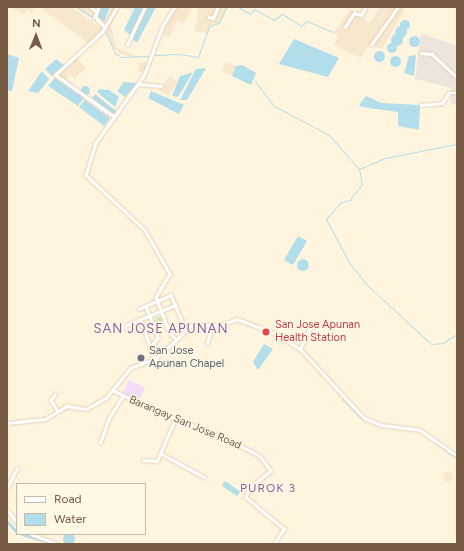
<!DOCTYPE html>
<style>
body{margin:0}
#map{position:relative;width:464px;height:551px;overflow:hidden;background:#fff5df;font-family:Figtree,sans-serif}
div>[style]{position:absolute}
.residential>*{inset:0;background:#f7e7cd}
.round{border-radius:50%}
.industrial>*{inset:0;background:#ece5db}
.education>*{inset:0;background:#f2dcfa}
.green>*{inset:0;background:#ccedbc}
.water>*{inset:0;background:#b2ddea}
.stream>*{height:1px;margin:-0.5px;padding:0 0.5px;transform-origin:0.5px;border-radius:0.5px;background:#b2ddea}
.canal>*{height:2.5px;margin:-1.25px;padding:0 1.25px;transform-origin:1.25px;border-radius:1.25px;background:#b2ddea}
.roads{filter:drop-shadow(0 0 1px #e3d1ba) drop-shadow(0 0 1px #e3d1ba)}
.minor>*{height:2.5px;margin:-1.25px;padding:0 1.25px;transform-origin:1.25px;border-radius:1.25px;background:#fff}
.tertiary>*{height:3px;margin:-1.5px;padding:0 1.5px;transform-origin:1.5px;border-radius:1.5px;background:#fff}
.dots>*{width:11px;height:11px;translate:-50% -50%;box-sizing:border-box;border:2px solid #fff8e7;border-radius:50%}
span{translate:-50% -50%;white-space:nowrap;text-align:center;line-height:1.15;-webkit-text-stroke:3px #fff8e7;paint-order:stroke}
.health-label{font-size:11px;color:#be3a42}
.left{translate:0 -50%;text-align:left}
.worship-label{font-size:11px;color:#5b616d}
.street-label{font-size:11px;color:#775a44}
.neighbourhood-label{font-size:12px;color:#8c5f9b;letter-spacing:1px}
.quarter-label{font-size:13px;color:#8c5f9b;letter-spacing:1px}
.frame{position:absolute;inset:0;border:8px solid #775a44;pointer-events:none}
.legend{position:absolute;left:16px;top:483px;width:130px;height:52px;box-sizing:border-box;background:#fff8e7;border:1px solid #c9b9a6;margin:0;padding:5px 7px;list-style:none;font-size:12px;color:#775a44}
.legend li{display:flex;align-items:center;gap:8px;height:20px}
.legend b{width:20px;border:1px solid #c9b9a6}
.north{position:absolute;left:16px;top:16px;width:40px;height:40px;-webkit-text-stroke:3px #fff8e7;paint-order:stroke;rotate:1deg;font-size:11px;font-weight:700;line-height:16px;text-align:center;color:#775a44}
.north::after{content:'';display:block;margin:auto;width:14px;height:18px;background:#775a44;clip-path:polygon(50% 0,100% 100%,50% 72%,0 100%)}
</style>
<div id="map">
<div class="residential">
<i style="clip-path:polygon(7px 7px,35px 7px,32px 13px,27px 10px,23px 14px)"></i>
<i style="clip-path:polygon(39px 7px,72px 7px,103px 30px,88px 43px)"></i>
<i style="clip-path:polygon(76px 7px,90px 7px,97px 12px,96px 20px)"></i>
<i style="clip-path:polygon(111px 7px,134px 7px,132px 11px,119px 8px,111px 26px,116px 47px,143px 59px,120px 54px,111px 45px,105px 22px)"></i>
<i style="clip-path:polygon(175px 7px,192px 7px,184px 24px,177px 21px,169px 37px,161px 33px)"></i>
<i style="clip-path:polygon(199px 7px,216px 7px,212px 18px,205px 17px,212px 20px,218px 7px,227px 7px,218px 24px,210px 26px,207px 34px,195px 31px)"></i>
<i style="clip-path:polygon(380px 7px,406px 7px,382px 49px,370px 45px,361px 58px,334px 46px,338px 35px,333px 33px,351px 9px,370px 23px)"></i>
<i style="clip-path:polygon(76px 58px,86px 67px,75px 79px,70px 74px,65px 81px,58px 76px)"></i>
<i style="clip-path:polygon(139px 62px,148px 62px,145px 72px,138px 72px)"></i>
<i style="clip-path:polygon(225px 62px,236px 66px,232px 76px,222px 72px)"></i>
<i style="clip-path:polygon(170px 76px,178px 81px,169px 95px,158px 90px)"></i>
<i class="round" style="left:443px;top:472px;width:10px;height:10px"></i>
</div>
<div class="industrial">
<i style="clip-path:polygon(421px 33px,457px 46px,457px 105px,451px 104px,451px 88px,415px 79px)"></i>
</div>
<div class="education">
<i style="clip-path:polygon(129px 380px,145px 388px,138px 402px,122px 394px)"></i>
</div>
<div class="green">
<i class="round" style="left:154.5px;top:316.5px;width:9px;height:9px"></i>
</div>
<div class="water">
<i style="clip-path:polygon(101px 7px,110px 7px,104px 22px,98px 16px)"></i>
<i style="clip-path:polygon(135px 7px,144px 7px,130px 35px,124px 30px)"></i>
<i style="clip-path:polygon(145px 7px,156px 7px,137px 43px,131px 38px)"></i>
<i class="round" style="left:400px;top:20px;width:10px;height:10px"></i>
<i class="round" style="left:395px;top:26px;width:12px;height:12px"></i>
<i class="round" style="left:391px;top:34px;width:12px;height:12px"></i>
<i class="round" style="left:408.5px;top:35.5px;width:11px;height:11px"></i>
<i style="clip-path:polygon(294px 39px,339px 58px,328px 77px,279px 64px)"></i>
<i class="round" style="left:387px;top:43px;width:10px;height:10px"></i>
<i class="round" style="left:373.5px;top:50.5px;width:11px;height:11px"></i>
<i style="clip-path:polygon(7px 54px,19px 58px,12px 91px,7px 91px)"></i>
<i style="clip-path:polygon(416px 55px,414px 76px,404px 73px,409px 56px)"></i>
<i class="round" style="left:389.5px;top:55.5px;width:11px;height:11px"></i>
<i style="clip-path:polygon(56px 59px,64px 65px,52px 76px,45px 69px)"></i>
<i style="clip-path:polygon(242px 65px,256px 73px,251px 85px,232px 76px,236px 66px)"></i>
<i style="clip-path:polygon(206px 68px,187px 100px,180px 100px,196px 69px)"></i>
<i style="clip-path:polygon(42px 71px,49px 79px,38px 93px,28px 91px)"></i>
<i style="clip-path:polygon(193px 72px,178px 97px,172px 96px,180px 76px)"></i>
<i style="clip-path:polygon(55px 78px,84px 98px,78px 106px,48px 86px)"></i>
<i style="clip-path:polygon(124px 82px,137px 83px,125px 97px,117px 91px)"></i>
<i class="round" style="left:80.5px;top:85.5px;width:9px;height:9px"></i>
<i style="clip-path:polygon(99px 89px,109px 90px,119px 97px,115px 107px,97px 92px)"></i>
<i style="clip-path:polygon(151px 91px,184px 105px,179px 114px,148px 98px)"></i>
<i style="clip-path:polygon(95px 94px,116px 111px,113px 115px,92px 98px)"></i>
<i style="clip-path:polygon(366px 96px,381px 103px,420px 105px,419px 130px,398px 126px,398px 112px,362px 107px,359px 105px)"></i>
<i style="clip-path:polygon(85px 100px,110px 118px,104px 126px,79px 107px)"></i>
<i style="clip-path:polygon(298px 236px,307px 241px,293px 265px,284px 260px)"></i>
<i class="round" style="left:297px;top:259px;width:12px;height:12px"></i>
<i style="clip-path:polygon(264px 344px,273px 349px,258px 370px,253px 362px)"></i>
<i style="clip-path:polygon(225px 481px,241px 492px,237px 496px,222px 486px)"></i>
<i class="round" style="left:63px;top:533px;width:12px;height:12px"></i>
</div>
<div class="stream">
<i style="left:76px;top:7px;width:25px;rotate:32deg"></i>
<i style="left:238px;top:7px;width:14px;rotate:30deg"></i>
<i style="left:250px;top:14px;width:6px;rotate:-51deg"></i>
<i style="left:254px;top:9px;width:23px;rotate:29deg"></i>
<i style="left:274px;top:20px;width:10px;rotate:-37deg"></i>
<i style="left:282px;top:14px;width:22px;rotate:32deg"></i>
<i style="left:301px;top:26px;width:8px;rotate:-40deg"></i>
<i style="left:307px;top:21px;width:28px;rotate:23deg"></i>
<i style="left:105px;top:30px;width:25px;rotate:67deg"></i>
<i style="left:115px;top:53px;width:7px;rotate:34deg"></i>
<i style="left:121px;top:57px;width:29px;rotate:-2deg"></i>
<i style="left:153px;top:55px;width:26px;rotate:-2deg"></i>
<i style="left:179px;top:54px;width:19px;rotate:9deg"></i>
<i style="left:198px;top:57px;width:33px;rotate:-70deg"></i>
<i style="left:209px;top:26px;width:10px;rotate:-17deg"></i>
<i style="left:219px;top:23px;width:17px;rotate:-66deg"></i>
<i style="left:255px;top:81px;width:31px;rotate:53deg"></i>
<i style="left:274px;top:106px;width:62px;rotate:27.8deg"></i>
<i style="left:329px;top:135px;width:45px;rotate:48.6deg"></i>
<i style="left:359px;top:169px;width:28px;rotate:-23deg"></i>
<i style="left:385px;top:158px;width:73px;rotate:-11deg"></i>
<i style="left:359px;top:169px;width:15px;rotate:79deg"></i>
<i style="left:362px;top:184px;width:20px;rotate:127deg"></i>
<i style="left:350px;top:200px;width:9px;rotate:167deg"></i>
<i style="left:341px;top:202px;width:23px;rotate:131deg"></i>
<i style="left:326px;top:219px;width:49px;rotate:61.9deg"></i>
<i style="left:349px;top:262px;width:28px;rotate:52deg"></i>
<i style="left:366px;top:284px;width:88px;rotate:42.7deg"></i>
<i style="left:431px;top:344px;width:12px;rotate:-5deg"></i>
<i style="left:443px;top:343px;width:17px;rotate:-33deg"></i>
<i style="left:342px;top:399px;width:28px;rotate:45deg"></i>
<i style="left:362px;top:419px;width:26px;rotate:18deg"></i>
<i style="left:428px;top:437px;width:36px;rotate:37deg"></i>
</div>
<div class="canal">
<i style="left:7px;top:521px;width:15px;rotate:48deg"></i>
<i style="left:22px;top:534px;width:25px;rotate:16deg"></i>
</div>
<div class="roads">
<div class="minor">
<i style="left:91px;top:7px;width:8px;rotate:40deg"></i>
<i style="left:99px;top:7px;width:11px;rotate:112deg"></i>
<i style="left:95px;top:17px;width:14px;rotate:45deg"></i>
<i style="left:175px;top:7px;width:22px;rotate:122deg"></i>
<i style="left:163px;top:26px;width:53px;rotate:110.8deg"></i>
<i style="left:144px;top:76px;width:82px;rotate:125.6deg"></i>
<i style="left:96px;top:143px;width:34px;rotate:107deg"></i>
<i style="left:86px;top:175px;width:81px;rotate:43deg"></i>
<i style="left:145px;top:230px;width:51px;rotate:60.4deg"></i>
<i style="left:170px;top:274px;width:27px;rotate:121deg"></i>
<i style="left:156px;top:297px;width:39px;rotate:69deg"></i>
<i style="left:170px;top:333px;width:8px;rotate:45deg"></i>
<i style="left:209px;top:17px;width:4px;rotate:14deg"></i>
<i style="left:213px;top:18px;width:12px;rotate:-66deg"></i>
<i style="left:345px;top:27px;width:17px;rotate:-57deg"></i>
<i style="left:354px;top:13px;width:7px;rotate:16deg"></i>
<i style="left:361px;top:15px;width:9px;rotate:-58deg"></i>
<i style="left:127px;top:45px;width:42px;rotate:-64.7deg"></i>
<i style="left:371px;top:45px;width:47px;rotate:-54.6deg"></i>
<i style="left:421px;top:53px;width:11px;rotate:5deg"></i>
<i style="left:432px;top:54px;width:34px;rotate:43deg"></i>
<i style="left:139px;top:84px;width:22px;rotate:5deg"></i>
<i style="left:421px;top:105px;width:21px;rotate:-5deg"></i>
<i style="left:442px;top:103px;width:12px;rotate:-55deg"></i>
<i style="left:449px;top:93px;width:8px"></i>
<i style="left:114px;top:117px;width:72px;rotate:-144.6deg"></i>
<i style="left:55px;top:75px;width:64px;rotate:-42.5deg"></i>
<i style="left:102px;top:32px;width:29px;rotate:-59deg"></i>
<i style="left:146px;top:306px;width:34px;rotate:69deg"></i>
<i style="left:158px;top:338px;width:13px;rotate:129deg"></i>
<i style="left:139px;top:309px;width:35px;rotate:-24deg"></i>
<i style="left:171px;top:295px;width:38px;rotate:67deg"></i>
<i style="left:140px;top:319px;width:43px;rotate:69.4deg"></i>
<i style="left:127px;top:325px;width:52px;rotate:-22.6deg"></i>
<i style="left:207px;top:344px;width:20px;rotate:-75deg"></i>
<i style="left:300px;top:349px;width:23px;rotate:-65deg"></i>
<i style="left:113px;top:390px;width:33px;rotate:27deg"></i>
<i style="left:142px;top:405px;width:90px;rotate:21.4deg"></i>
<i style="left:226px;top:438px;width:38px;rotate:28deg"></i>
<i style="left:260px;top:456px;width:19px;rotate:54deg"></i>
<i style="left:271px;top:471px;width:26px;rotate:141deg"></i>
<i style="left:251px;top:487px;width:11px;rotate:117deg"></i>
<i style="left:246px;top:497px;width:50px;rotate:40.1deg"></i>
<i style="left:284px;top:529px;width:17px;rotate:121deg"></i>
<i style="left:56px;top:394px;width:8px;rotate:130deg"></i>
<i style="left:51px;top:400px;width:13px;rotate:58deg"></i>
<i style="left:100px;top:443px;width:27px;rotate:-70deg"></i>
<i style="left:109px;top:418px;width:26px;rotate:-58deg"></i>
<i style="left:160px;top:453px;width:50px;rotate:28.6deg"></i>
<i style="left:143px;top:460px;width:14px;rotate:4deg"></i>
<i style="left:157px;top:461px;width:46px;rotate:-66.8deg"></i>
<i style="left:7px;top:488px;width:22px;rotate:-63deg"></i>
</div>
<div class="tertiary">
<i style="left:7px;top:423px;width:38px;rotate:-6deg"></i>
<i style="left:45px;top:419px;width:26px;rotate:-31deg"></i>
<i style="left:67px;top:406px;width:19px;rotate:9deg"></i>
<i style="left:86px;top:409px;width:23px;rotate:-29deg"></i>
<i style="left:106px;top:398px;width:38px;rotate:-51deg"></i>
<i style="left:130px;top:368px;width:27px;rotate:-20deg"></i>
<i style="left:155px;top:359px;width:50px;rotate:-42.6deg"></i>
<i style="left:192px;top:325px;width:29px"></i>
<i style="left:221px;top:325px;width:17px;rotate:-21deg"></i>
<i style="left:237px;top:319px;width:40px;rotate:21deg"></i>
<i style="left:274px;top:333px;width:31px;rotate:32deg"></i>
<i style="left:300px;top:349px;width:94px;rotate:47.2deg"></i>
<i style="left:364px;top:418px;width:18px;rotate:22deg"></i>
<i style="left:381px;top:425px;width:39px;rotate:7deg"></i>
<i style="left:420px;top:430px;width:45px;rotate:35.1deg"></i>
<i style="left:7px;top:510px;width:16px;rotate:52deg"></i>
<i style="left:31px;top:534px;width:28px;rotate:21deg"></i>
</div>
</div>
<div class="dots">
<i style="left:266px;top:332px;background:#e0444e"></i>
<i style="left:141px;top:358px;background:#6b7280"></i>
</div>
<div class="health-label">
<span class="left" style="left:275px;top:332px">San Jose Apunan<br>Health Station</span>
</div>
<div class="worship-label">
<span class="left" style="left:149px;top:358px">San Jose<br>Apunan Chapel</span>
</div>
<div class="street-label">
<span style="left:185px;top:423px;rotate:23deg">Barangay San Jose Road</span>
</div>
<div class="neighbourhood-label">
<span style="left:268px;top:489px">PUROK 3</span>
</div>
<div class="quarter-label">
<span style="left:161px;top:329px">SAN JOSE APUNAN</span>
</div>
<div class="frame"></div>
<ul class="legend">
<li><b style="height:5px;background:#fff"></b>Road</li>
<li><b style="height:11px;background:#b2ddea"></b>Water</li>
</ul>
<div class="north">N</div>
</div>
